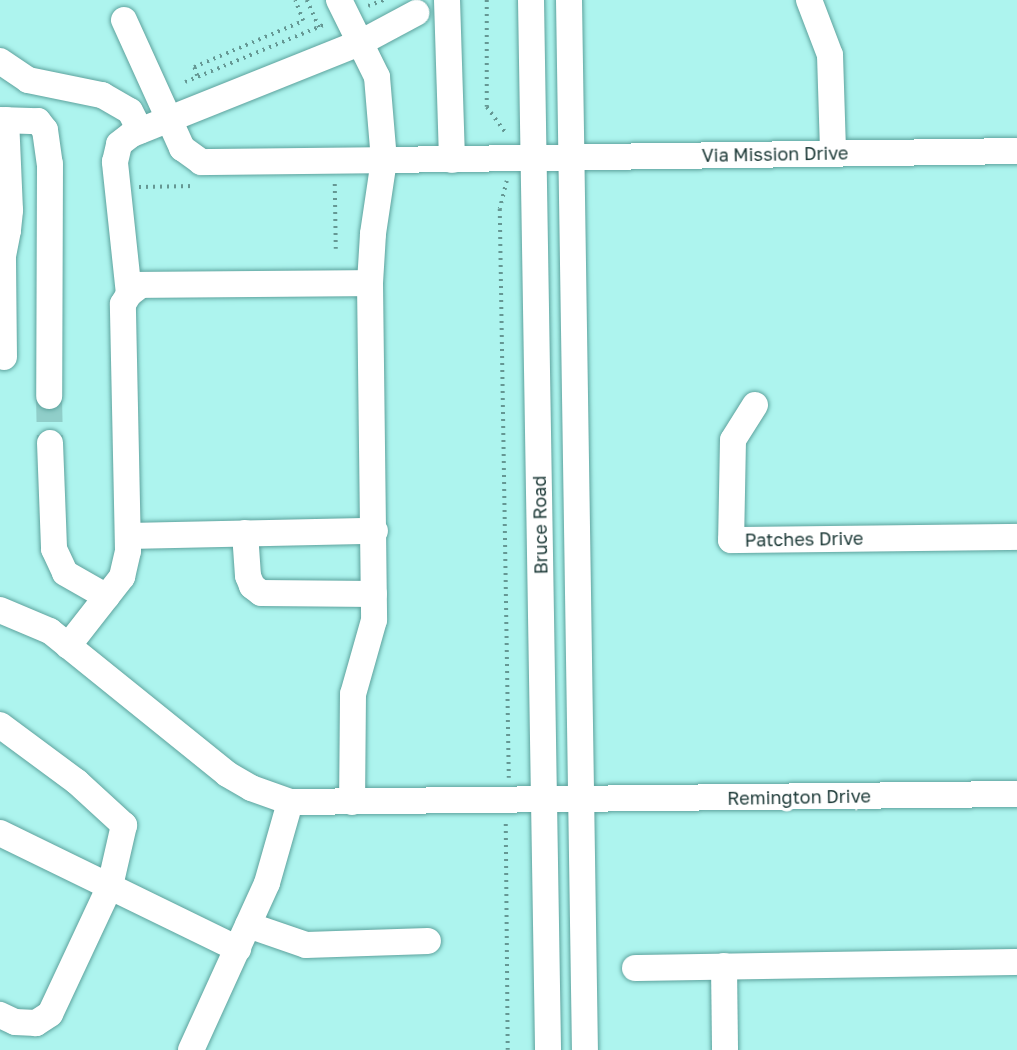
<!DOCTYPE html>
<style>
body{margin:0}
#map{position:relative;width:1017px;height:1050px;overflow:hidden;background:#adf4ee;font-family:"Golos Text",sans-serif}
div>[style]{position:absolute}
.minor-tunnel>*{height:26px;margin-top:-13px;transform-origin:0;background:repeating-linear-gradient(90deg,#90cec9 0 26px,transparent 0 39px)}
.path>*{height:3.5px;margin-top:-1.75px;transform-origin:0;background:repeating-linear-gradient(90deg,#659793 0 2px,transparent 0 7px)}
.roads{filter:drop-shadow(0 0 2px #5da29d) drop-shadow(0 0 2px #5da29d)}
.minor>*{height:26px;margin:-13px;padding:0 13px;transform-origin:13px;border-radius:13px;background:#fff}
span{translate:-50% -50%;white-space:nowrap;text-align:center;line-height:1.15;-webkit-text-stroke:7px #fff;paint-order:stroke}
.street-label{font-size:18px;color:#1b3836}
</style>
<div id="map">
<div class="minor-tunnel">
<i style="left:49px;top:396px;width:47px;rotate:88.8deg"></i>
</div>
<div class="path">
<i style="left:307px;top:0;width:30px;rotate:66deg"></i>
<i style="left:487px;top:0;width:107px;rotate:90deg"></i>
<i style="left:487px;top:107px;width:34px;rotate:54deg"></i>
<i style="left:368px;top:6px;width:17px;rotate:-21deg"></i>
<i style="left:197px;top:76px;width:9px;rotate:-108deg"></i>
<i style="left:194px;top:67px;width:118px;rotate:-22.9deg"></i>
<i style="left:303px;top:21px;width:22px;rotate:-111deg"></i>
<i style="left:185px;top:82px;width:152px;rotate:-22.4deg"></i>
<i style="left:507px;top:181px;width:29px;rotate:104deg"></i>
<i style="left:500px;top:209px;width:569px;rotate:89.09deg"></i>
<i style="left:335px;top:184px;width:65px;rotate:89.1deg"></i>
<i style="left:139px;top:187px;width:56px;rotate:-1deg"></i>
<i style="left:506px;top:824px;width:226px;rotate:89.5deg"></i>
</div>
<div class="roads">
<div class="minor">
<i style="left:339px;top:0;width:86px;rotate:63.7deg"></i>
<i style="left:377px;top:77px;width:83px;rotate:85.2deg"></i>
<i style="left:384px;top:160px;width:633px;rotate:-0.81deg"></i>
<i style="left:447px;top:0;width:160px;rotate:88.2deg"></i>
<i style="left:531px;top:0;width:1050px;rotate:89.07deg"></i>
<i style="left:569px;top:0;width:1050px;rotate:89.13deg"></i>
<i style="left:809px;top:0;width:59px;rotate:69.1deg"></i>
<i style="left:830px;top:55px;width:98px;rotate:88.2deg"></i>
<i style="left:124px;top:20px;width:141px;rotate:65.6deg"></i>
<i style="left:182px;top:148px;width:24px;rotate:36deg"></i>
<i style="left:201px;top:162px;width:183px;rotate:-0.6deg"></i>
<i style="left:384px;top:160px;width:75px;rotate:98.5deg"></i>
<i style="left:373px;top:234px;width:49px;rotate:93.5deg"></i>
<i style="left:370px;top:283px;width:337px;rotate:89.3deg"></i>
<i style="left:374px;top:620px;width:77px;rotate:105.8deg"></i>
<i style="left:353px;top:694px;width:108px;rotate:90.5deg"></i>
<i style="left:0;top:61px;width:34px;rotate:34deg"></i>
<i style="left:28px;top:80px;width:76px;rotate:11.5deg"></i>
<i style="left:102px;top:95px;width:32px;rotate:30deg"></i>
<i style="left:130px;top:111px;width:22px;rotate:63deg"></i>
<i style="left:0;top:120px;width:38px;rotate:2deg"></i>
<i style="left:38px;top:121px;width:11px;rotate:52deg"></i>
<i style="left:45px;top:130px;width:34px;rotate:82deg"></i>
<i style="left:50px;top:164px;width:232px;rotate:90.2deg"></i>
<i style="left:0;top:230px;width:8px"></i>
<i style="left:8px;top:230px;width:20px;rotate:-84deg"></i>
<i style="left:10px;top:210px;width:90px;rotate:-92.5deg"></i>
<i style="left:129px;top:294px;width:133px;rotate:-96.1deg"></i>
<i style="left:115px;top:162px;width:18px;rotate:-77deg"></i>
<i style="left:119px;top:144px;width:16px;rotate:-38deg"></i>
<i style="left:132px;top:134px;width:245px;rotate:-21.8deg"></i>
<i style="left:360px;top:43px;width:64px;rotate:-28.2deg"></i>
<i style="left:4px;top:357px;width:101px;rotate:-90.6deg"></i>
<i style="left:3px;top:256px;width:26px;rotate:-79deg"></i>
<i style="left:755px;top:405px;width:41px;rotate:122.2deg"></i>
<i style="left:733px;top:440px;width:100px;rotate:91.1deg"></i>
<i style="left:731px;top:540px;width:286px;rotate:-0.6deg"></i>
<i style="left:50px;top:443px;width:106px;rotate:87.8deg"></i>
<i style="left:54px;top:549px;width:26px;rotate:65deg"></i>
<i style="left:65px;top:573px;width:48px;rotate:29.7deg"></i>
<i style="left:245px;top:533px;width:43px;rotate:86deg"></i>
<i style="left:248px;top:576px;width:11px;rotate:68deg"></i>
<i style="left:252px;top:586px;width:11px;rotate:38deg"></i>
<i style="left:261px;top:593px;width:113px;rotate:0.5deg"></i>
<i style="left:128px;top:536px;width:247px;rotate:-1.2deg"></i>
<i style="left:0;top:610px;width:54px;rotate:22.8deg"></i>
<i style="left:50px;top:631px;width:228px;rotate:38.9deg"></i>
<i style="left:227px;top:774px;width:28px;rotate:30deg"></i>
<i style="left:251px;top:788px;width:41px;rotate:19.7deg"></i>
<i style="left:290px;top:802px;width:727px;rotate:-0.63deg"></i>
<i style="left:68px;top:646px;width:88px;rotate:-52deg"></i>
<i style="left:122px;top:577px;width:27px;rotate:-77deg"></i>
<i style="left:128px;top:551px;width:247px;rotate:-91.2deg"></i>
<i style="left:123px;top:304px;width:12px;rotate:-59deg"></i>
<i style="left:129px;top:294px;width:15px;rotate:-37deg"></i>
<i style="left:141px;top:285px;width:229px;rotate:-0.5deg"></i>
<i style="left:0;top:725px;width:96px;rotate:36.5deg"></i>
<i style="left:77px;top:782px;width:64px;rotate:42.5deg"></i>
<i style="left:124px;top:825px;width:63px;rotate:102.9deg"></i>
<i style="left:110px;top:886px;width:141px;rotate:115.1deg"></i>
<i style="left:50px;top:1014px;width:17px;rotate:147deg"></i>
<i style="left:36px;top:1023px;width:21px;rotate:-177deg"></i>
<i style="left:15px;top:1022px;width:17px;rotate:-155deg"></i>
<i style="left:0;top:833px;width:265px;rotate:26deg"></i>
<i style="left:248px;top:925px;width:61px;rotate:19deg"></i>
<i style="left:306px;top:945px;width:122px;rotate:-1.9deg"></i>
<i style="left:724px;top:966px;width:84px;rotate:89.3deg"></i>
<i style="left:635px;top:968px;width:382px;rotate:-0.9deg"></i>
<i style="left:191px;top:1050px;width:183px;rotate:-65.5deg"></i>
<i style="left:267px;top:883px;width:84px;rotate:-74.1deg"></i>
</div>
</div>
<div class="street-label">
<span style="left:775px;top:154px;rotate:-1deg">Via Mission Drive</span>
<span style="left:540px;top:525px;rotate:-91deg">Bruce Road</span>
<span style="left:804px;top:539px;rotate:-1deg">Patches Drive</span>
<span style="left:799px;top:797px;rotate:-1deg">Remington Drive</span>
</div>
</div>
